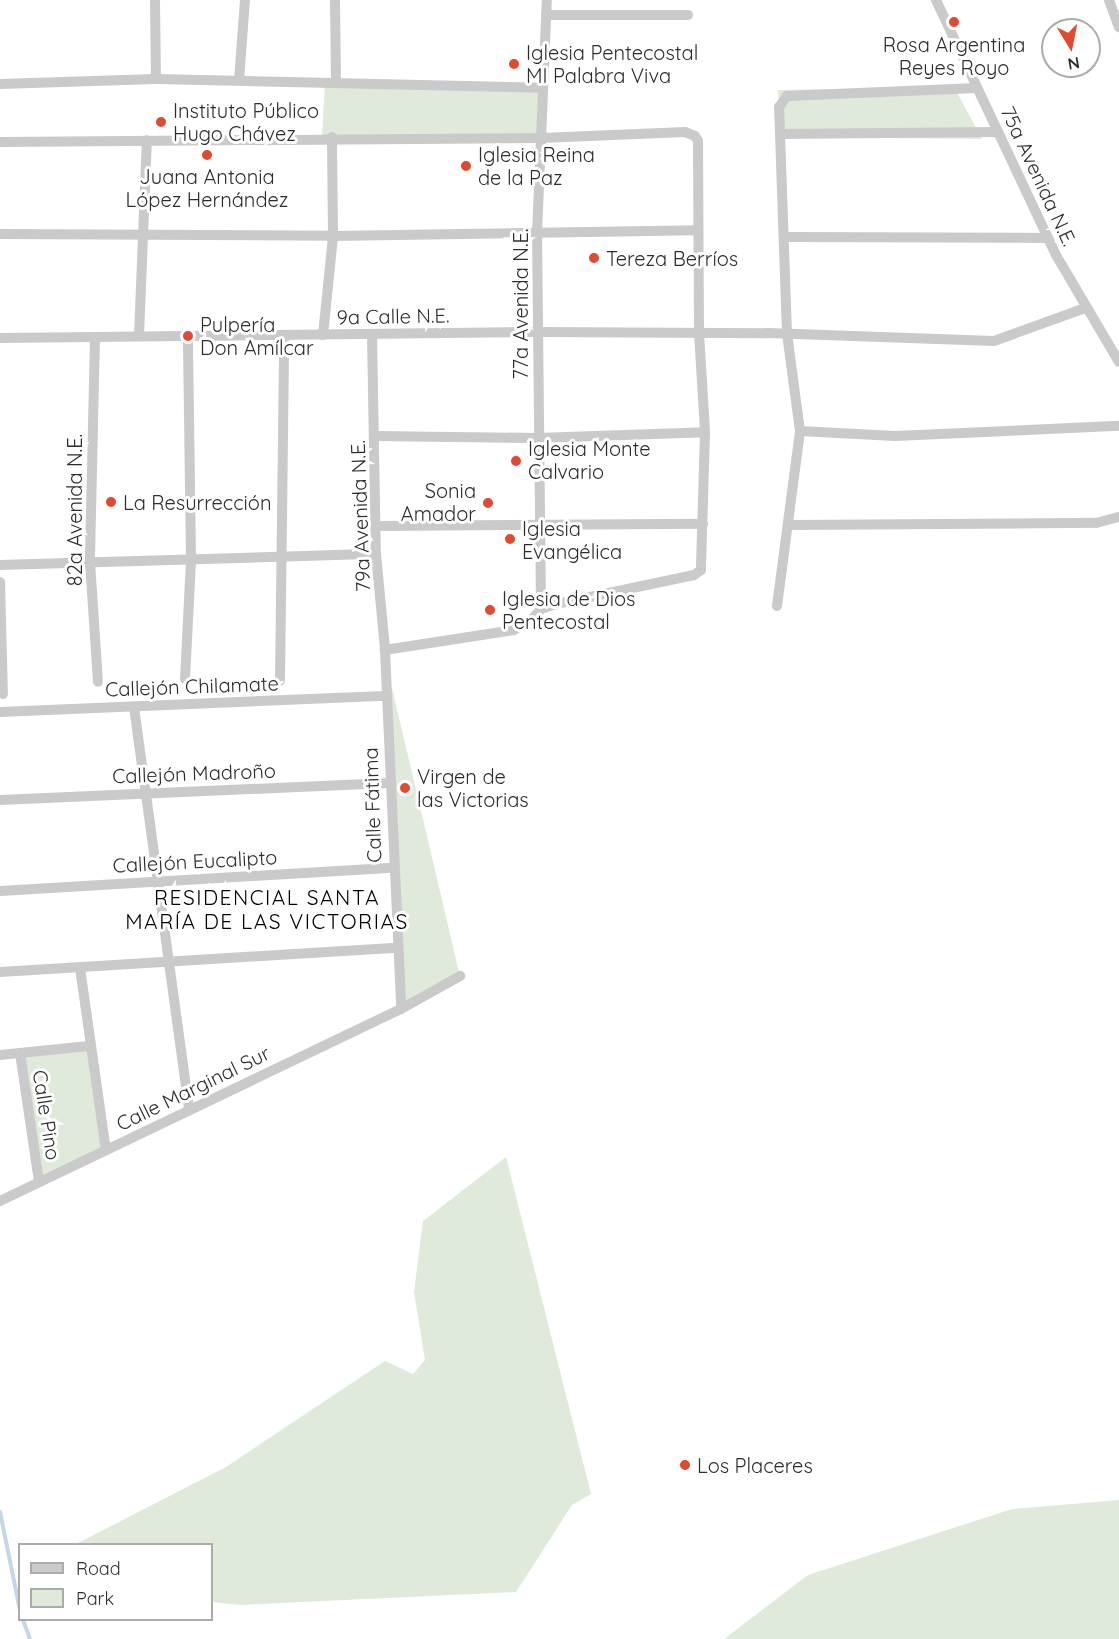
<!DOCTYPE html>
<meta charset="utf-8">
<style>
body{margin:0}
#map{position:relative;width:1119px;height:1639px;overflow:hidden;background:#fff;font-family:Quicksand,sans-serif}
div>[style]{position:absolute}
.green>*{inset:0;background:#dfeada}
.stream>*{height:4px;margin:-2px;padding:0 2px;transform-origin:2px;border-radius:2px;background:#c6d5ea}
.street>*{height:10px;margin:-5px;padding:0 5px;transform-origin:5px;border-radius:5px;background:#cacaca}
.dots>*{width:16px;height:16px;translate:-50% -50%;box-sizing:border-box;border:3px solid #fff;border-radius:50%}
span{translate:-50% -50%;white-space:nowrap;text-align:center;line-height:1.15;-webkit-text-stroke:6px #fff;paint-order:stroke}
.poi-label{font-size:20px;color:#2d2d2d}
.left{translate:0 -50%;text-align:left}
.right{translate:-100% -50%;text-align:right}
.street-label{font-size:20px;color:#2d2d2d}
.neighbourhood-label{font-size:21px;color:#000;letter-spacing:1.5px}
.legend{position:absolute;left:18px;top:1543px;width:195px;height:78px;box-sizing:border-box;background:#fff;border:2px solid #ababab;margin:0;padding:8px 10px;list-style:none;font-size:18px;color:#2d2d2d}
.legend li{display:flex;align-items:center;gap:12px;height:30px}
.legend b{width:30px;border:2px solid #ababab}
.north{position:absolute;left:1041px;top:18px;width:60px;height:60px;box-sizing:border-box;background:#fff;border:2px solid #ababab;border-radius:50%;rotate:170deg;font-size:16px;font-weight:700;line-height:24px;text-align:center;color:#2d2d2d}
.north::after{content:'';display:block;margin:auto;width:21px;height:27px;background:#e24931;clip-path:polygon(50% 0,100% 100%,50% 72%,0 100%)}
</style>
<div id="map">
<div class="green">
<i style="clip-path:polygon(325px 81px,541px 88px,541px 133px,322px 137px)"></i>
<i style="clip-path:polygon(954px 87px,982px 139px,780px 137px,778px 90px)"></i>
<i style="clip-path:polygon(392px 688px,459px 972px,401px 1004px,385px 693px)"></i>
<i style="clip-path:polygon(89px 1046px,106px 1148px,42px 1181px,20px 1053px)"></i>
<i style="clip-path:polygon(506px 1157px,591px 1494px,572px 1505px,516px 1592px,240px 1605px,212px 1602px,212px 1544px,76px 1544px,226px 1467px,385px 1361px,413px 1374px,425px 1360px,414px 1292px,423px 1221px)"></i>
<i style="clip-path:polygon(1119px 1500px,1119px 1639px,724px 1639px,808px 1575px,1012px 1509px)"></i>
</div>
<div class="stream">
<i style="left:0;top:1512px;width:100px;rotate:78.5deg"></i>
<i style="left:23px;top:1620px;width:20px;rotate:70deg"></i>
</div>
<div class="street">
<i style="left:155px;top:0;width:79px;rotate:89.3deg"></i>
<i style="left:335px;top:0;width:83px;rotate:89.3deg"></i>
<i style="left:936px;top:0;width:282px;rotate:64.8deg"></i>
<i style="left:1056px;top:255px;width:124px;rotate:59.5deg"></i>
<i style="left:1109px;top:0;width:29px;rotate:70deg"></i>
<i style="left:546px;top:15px;width:142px"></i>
<i style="left:239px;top:80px;width:80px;rotate:-85.7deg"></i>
<i style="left:0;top:84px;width:156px;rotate:-1.8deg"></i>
<i style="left:156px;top:79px;width:385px;rotate:1.3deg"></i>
<i style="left:780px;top:134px;width:218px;rotate:-0.5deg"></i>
<i style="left:0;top:142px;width:541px;rotate:-0.42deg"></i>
<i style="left:541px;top:138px;width:144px;rotate:-2.4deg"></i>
<i style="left:685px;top:132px;width:11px;rotate:22deg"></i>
<i style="left:695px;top:136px;width:6px;rotate:59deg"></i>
<i style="left:698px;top:141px;width:192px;rotate:89.7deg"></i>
<i style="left:699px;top:333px;width:99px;rotate:86.5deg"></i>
<i style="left:705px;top:432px;width:138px;rotate:91.7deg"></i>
<i style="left:701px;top:570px;width:9px;rotate:144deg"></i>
<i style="left:694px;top:575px;width:141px;rotate:168.1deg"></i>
<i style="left:556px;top:604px;width:16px;rotate:162deg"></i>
<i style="left:541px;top:609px;width:15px;rotate:132deg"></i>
<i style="left:531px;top:620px;width:20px;rotate:150deg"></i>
<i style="left:514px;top:630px;width:131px;rotate:171.2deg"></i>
<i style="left:0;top:234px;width:333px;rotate:0.3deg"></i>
<i style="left:333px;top:236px;width:364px;rotate:-0.9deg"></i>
<i style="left:785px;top:237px;width:263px;rotate:0.2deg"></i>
<i style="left:372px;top:334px;width:220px;rotate:89deg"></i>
<i style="left:376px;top:554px;width:96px;rotate:84.6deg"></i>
<i style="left:385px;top:650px;width:359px;rotate:87.4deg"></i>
<i style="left:323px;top:335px;width:100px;rotate:-84.2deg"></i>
<i style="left:333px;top:236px;width:99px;rotate:-90.6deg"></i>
<i style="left:139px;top:336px;width:196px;rotate:-87.7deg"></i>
<i style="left:95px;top:337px;width:225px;rotate:91.3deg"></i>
<i style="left:90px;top:562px;width:120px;rotate:86.2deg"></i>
<i style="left:0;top:338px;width:540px;rotate:-0.64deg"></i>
<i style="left:540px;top:332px;width:228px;rotate:0.3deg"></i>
<i style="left:768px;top:333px;width:226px;rotate:2deg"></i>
<i style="left:994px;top:341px;width:97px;rotate:-19.9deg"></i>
<i style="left:800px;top:431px;width:95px;rotate:3deg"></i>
<i style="left:895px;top:436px;width:224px;rotate:-2.6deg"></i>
<i style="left:375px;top:436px;width:162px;rotate:0.7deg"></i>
<i style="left:537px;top:438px;width:168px;rotate:-2deg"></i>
<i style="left:788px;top:525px;width:308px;rotate:-0.4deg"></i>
<i style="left:1096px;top:523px;width:24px;rotate:-15deg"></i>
<i style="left:377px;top:526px;width:326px;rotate:-0.4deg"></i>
<i style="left:0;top:565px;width:376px;rotate:-1.7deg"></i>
<i style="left:0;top:582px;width:112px;rotate:88.5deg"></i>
<i style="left:777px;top:606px;width:177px;rotate:-82.5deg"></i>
<i style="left:800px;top:431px;width:98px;rotate:-97.6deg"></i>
<i style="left:787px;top:334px;width:227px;rotate:-92deg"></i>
<i style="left:779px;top:107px;width:14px;rotate:-54deg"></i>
<i style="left:787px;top:96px;width:190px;rotate:-2.4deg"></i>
<i style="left:541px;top:609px;width:375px;rotate:-90.6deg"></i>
<i style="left:537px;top:234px;width:234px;rotate:-87.6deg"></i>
<i style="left:185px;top:679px;width:120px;rotate:-87.1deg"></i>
<i style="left:191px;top:559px;width:223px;rotate:-90.8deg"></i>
<i style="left:280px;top:681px;width:346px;rotate:-89.3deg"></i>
<i style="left:134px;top:707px;width:407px;rotate:82.2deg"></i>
<i style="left:0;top:712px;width:385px;rotate:-2.4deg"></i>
<i style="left:0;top:800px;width:389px;rotate:-2.5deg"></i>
<i style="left:0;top:891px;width:393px;rotate:-3.4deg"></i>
<i style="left:80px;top:968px;width:184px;rotate:81.9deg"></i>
<i style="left:0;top:972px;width:397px;rotate:-3.5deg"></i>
<i style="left:20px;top:1053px;width:130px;rotate:81.6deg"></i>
<i style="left:0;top:1055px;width:89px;rotate:-5.8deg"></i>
<i style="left:0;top:1201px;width:445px;rotate:-25.6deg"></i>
<i style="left:401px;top:1009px;width:68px;rotate:-29.2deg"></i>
</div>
<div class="dots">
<i style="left:954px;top:22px;background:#e24931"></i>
<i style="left:514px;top:64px;background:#e24931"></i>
<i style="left:161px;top:122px;background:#e24931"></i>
<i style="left:207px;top:155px;background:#e24931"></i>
<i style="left:466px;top:166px;background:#e24931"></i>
<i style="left:594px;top:258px;background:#e24931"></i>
<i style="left:188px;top:336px;background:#e24931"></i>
<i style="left:516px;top:461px;background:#e24931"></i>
<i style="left:111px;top:502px;background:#e24931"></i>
<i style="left:488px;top:503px;background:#e24931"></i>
<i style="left:510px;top:539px;background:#e24931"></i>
<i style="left:490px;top:610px;background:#e24931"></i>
<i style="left:405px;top:788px;background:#e24931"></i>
<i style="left:685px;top:1465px;background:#e24931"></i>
</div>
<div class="poi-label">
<span style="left:954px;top:56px">Rosa Argentina<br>Reyes Royo</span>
<span class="left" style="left:526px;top:64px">Iglesia Pentecostal<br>MI Palabra Viva</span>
<span class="left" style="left:173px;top:122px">Instituto Público<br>Hugo Chávez</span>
<span class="left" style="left:478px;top:166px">Iglesia Reina<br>de la Paz</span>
<span style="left:207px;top:188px">Juana Antonia<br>López Hernández</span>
<span class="left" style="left:606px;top:258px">Tereza Berríos</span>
<span class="left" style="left:200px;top:336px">Pulpería<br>Don Amílcar</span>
<span class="left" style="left:528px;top:460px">Iglesia Monte<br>Calvario</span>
<span class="right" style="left:476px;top:502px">Sonia<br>Amador</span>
<span class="left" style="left:123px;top:502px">La Resurrección</span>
<span class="left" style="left:522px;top:540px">Iglesia<br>Evangélica</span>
<span class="left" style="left:502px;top:610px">Iglesia de Dios<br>Pentecostal</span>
<span class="left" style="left:417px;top:788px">Virgen de<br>las Victorias</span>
<span class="left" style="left:697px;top:1465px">Los Placeres</span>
</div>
<div class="street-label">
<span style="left:1039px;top:176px;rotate:65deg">75a Avenida N.E.</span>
<span style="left:520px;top:304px;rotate:-90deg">77a Avenida N.E.</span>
<span style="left:393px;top:316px;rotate:-1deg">9a Calle N.E.</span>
<span style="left:74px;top:510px;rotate:-90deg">82a Avenida N.E.</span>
<span style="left:360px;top:516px;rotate:-92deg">79a Avenida N.E.</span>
<span style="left:192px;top:686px;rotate:-2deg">Callejón Chilamate</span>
<span style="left:194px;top:773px;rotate:-2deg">Callejón Madroño</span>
<span style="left:372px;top:805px;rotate:-92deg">Calle Fátima</span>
<span style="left:195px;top:861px;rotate:-3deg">Callejón Eucalipto</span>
<span style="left:193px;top:1088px;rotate:-26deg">Calle Marginal Sur</span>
<span style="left:47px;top:1115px;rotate:81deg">Calle Pino</span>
</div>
<div class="neighbourhood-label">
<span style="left:267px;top:909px">RESIDENCIAL SANTA<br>MARÍA DE LAS VICTORIAS</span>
</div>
<ul class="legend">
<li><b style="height:8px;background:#cacaca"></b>Road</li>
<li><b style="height:16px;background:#dfeada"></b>Park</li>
</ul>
<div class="north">N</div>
</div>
